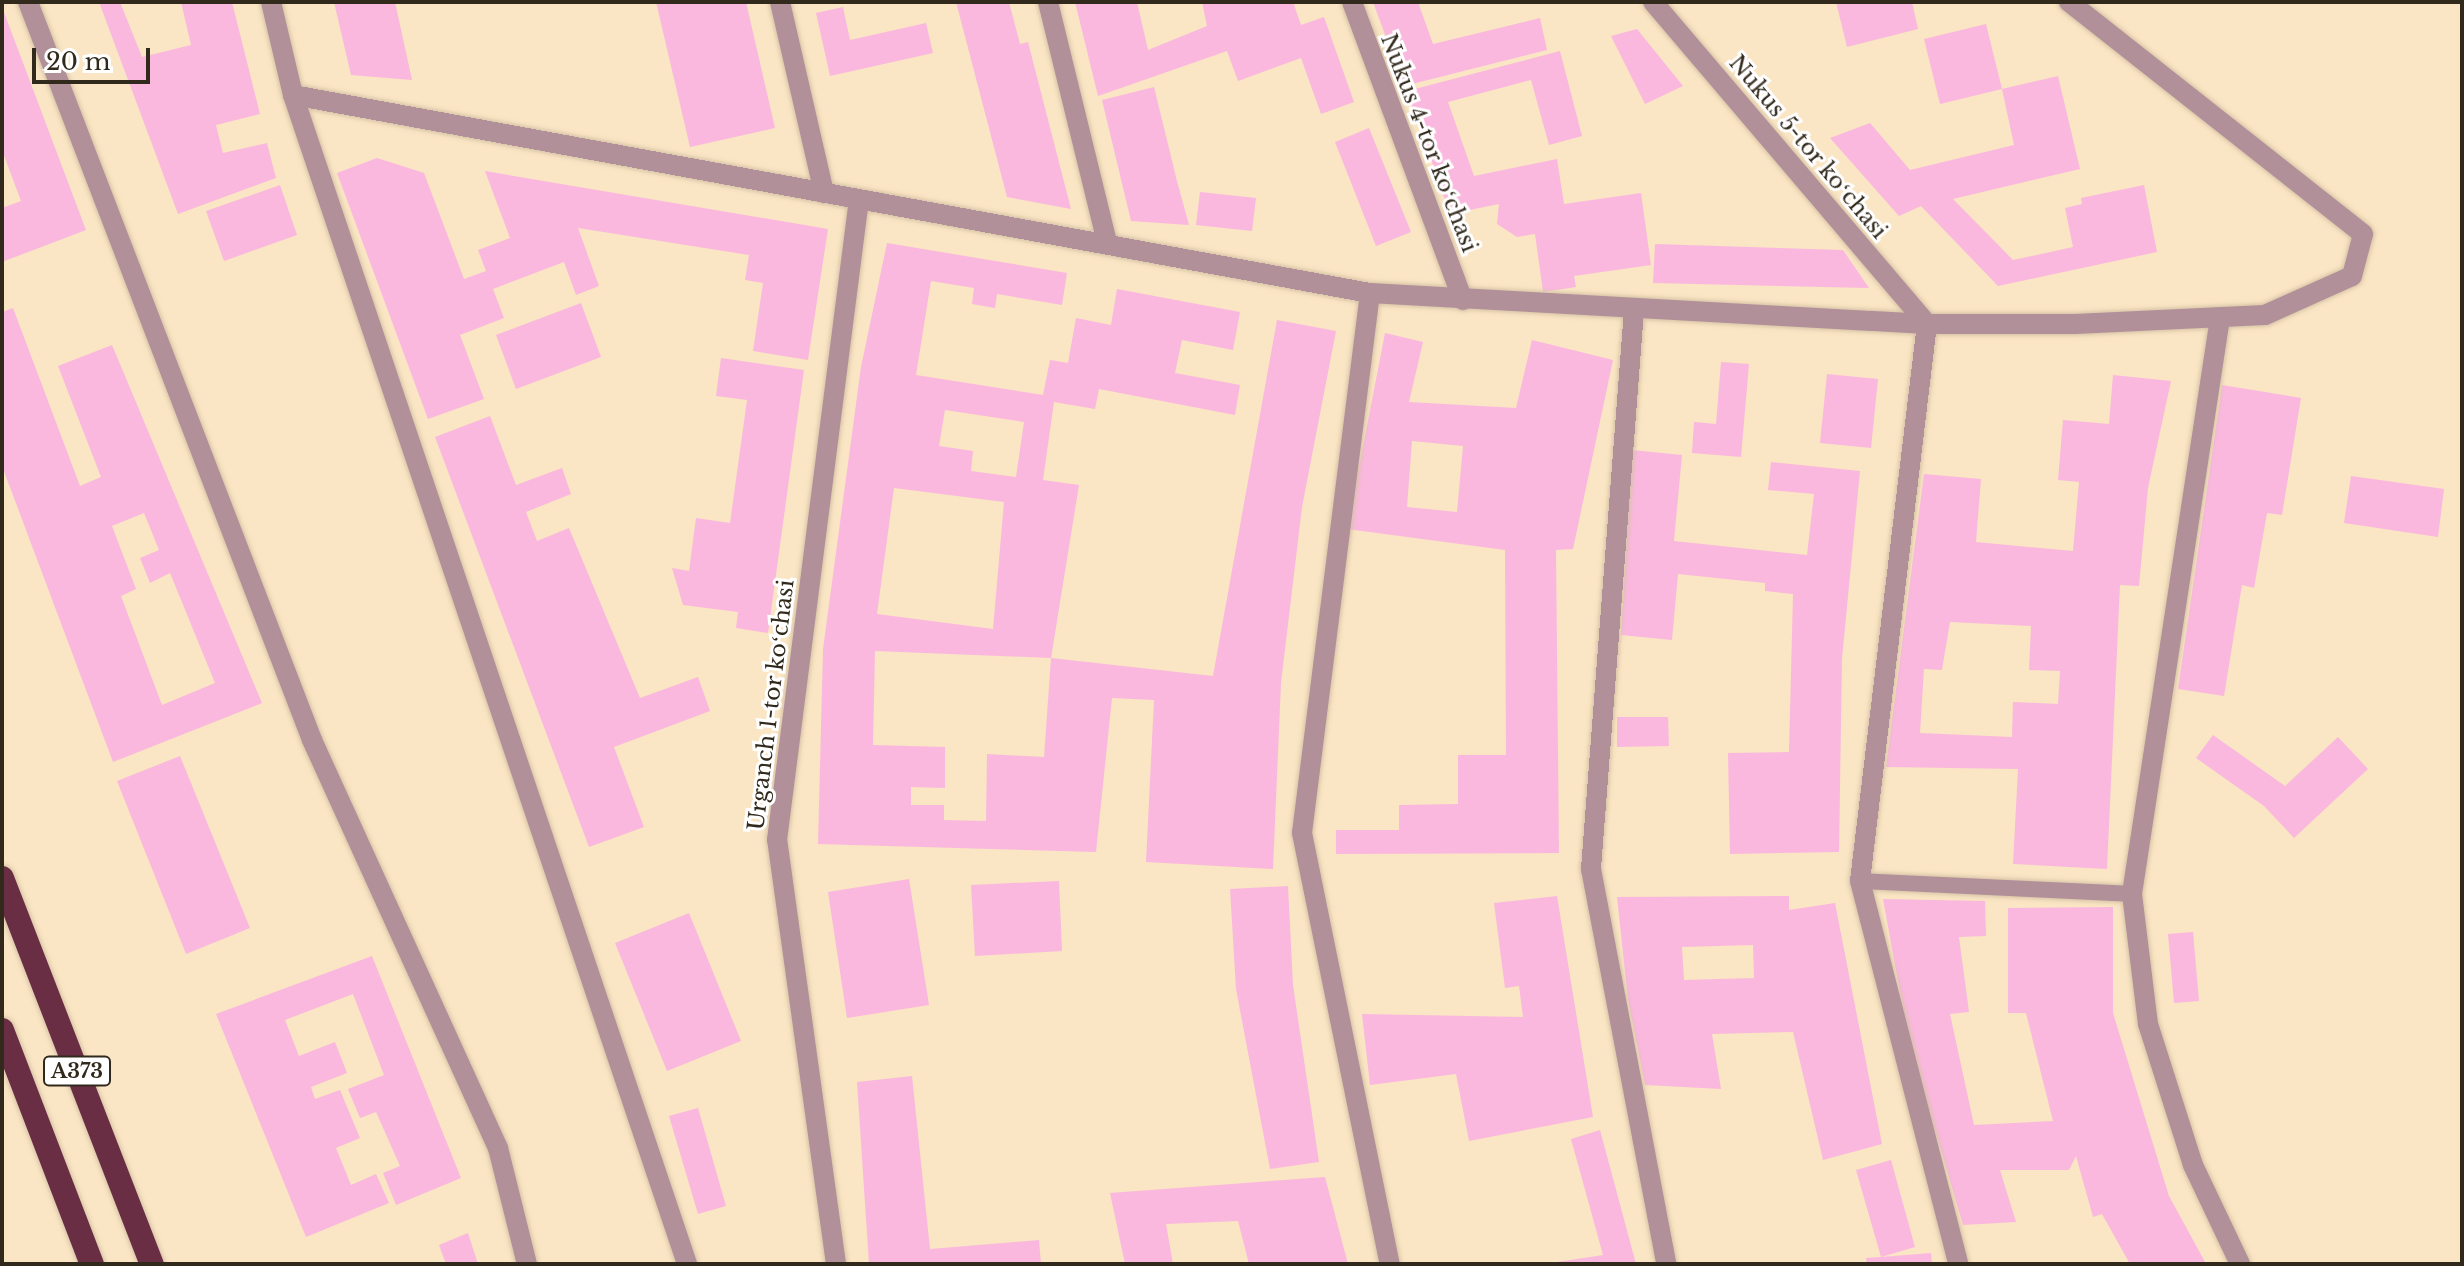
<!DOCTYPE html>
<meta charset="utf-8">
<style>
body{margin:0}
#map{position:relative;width:2464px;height:1266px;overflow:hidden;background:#fae5c4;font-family:"Libre Baskerville",serif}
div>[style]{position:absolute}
.building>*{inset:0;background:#fab8de}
.roads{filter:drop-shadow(0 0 2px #d6c3a6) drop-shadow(0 0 2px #d6c3a6)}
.lane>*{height:16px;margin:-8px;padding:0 8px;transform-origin:8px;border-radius:8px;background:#b1909a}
.street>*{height:20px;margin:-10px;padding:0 10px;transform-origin:10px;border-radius:10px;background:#b1909a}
.highway>*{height:24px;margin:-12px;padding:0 12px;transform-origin:12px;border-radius:12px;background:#6a2e44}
span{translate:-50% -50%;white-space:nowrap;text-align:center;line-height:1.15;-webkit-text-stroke:6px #fff;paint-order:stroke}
.shield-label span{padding:2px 6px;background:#fff;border:2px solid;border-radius:6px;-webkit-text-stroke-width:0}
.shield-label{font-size:20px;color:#31291c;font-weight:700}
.street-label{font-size:22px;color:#31291c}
.frame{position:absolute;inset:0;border:4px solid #31291c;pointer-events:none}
.scale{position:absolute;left:32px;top:48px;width:118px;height:36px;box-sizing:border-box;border:4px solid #31291c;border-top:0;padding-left:10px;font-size:24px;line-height:28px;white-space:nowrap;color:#31291c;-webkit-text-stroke:6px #fff;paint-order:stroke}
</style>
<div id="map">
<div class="building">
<i style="clip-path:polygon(99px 2px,120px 2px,142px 57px,191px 45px,181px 2px,232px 2px,260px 114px,216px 125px,223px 153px,267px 143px,276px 178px,178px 214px)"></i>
<i style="clip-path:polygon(334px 2px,395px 2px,412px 80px,351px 75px)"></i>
<i style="clip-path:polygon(656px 2px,746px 2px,775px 128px,690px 147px)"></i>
<i style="clip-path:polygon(956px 2px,1009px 2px,1020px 44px,1028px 42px,1071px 209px,1007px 197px)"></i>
<i style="clip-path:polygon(1075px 2px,1137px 2px,1148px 50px,1207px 26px,1202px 2px,1293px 2px,1301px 25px,1324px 17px,1354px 102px,1321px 114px,1301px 58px,1238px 81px,1227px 51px,1098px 96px)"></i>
<i style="clip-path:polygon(1373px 2px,1418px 2px,1433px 44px,1540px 18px,1547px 50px,1404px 86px)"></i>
<i style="clip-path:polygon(1836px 2px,1912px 2px,1918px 29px,1847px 47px)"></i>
<i style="clip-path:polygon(2px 7px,86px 230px,2px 262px,2px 208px,21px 201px,2px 150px)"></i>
<i style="clip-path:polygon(843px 7px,850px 40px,926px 23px,933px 53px,830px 76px,816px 13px)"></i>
<i style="clip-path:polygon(1986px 24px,2002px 89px,1940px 104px,1924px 39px)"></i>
<i style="clip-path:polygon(1637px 29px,1683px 86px,1645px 104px,1611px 36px)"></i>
<i style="clip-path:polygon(1560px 51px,1582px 136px,1549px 145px,1531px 80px,1448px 102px,1474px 176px,1557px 159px,1564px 204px,1641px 193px,1651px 265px,1574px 276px,1576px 287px,1543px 292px,1535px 234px,1517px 237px,1497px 224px,1499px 204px,1450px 214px,1407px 91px)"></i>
<i style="clip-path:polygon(2058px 76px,2080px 169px,1953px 199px,2013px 260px,2073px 247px,2065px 208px,2082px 204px,2081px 198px,2144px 185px,2157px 252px,1998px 286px,1921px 206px,1899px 216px,1830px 138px,1870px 123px,1910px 170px,2014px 145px,2002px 89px)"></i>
<i style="clip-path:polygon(1154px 87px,1177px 181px,1189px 225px,1131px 221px,1102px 100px)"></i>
<i style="clip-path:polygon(1369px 128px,1411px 232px,1376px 246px,1335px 142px)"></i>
<i style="clip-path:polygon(377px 158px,424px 173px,464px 279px,486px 271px,478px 250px,510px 238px,485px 171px,828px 229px,808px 360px,753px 351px,763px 283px,745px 280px,749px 255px,578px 228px,599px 286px,576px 295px,564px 262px,493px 289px,504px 318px,460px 335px,484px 399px,428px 419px,337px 173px)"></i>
<i style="clip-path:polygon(280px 185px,297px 235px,224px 261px,206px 211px)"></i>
<i style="clip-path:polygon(1200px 192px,1256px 198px,1252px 231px,1196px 225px)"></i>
<i style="clip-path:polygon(evenodd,887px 243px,1067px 273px,1062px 305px,997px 294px,995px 308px,972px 304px,974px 288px,931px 281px,916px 375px,1043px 395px,1050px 360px,1068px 363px,1076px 318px,1111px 325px,1117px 289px,1240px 312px,1233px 350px,1182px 340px,1175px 373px,1240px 385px,1235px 415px,1099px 389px,1095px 409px,1054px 402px,1043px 480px,1079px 485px,1051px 658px,875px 651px,873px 745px,945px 747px,945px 788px,911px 787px,911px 805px,944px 805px,944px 820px,986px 821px,987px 754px,1044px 757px,1051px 658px,1213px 676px,1277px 320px,1336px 331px,1302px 507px,1281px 683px,1273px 869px,1146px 862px,1154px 700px,1112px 698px,1096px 852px,818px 844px,823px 649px,861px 367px,887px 243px,945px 410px,1024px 422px,1016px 477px,971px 471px,973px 451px,939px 446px,945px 410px,887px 243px,894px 488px,1004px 502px,993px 629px,877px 614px,894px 488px)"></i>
<i style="clip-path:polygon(1655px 244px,1843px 250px,1869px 288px,1653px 283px)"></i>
<i style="clip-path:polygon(581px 303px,601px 357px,516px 389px,496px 335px)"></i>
<i style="clip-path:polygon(evenodd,13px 308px,80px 486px,101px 477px,58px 366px,112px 345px,262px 703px,113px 762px,2px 466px,2px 312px,13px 308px,144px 513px,159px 550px,140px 558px,150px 583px,170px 573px,215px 683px,162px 705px,121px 596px,136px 589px,112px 526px,144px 513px)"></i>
<i style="clip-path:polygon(evenodd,1385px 333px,1423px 342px,1409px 402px,1516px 408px,1532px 340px,1613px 360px,1573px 549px,1556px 550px,1559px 853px,1336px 854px,1336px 830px,1399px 830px,1399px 805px,1458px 804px,1458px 755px,1506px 755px,1505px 550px,1347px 529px,1385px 333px,1412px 441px,1463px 446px,1457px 512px,1407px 507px,1412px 441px)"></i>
<i style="clip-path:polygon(721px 358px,804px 370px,768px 633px,736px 628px,738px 612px,683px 605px,672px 568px,689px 571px,696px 518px,730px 523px,747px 400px,716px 396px)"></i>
<i style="clip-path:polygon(1721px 362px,1749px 364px,1741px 457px,1692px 453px,1694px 422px,1716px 424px)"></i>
<i style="clip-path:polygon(1827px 374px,1878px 379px,1871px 448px,1820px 443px)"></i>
<i style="clip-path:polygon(evenodd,2113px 375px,2171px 381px,2148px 488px,2139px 586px,2120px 585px,2107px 869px,2013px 864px,2018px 769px,1886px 767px,1924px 474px,1981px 479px,1976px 542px,2073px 551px,2079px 482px,2058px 480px,2063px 420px,2109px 424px,2113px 375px,1950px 622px,2031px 626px,2029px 670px,2060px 671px,2058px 704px,2013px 702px,2012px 737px,1920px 733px,1924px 669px,1942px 670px,1950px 622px)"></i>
<i style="clip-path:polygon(2222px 385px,2301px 398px,2282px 515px,2267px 513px,2254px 588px,2242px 585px,2224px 696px,2178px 689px)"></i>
<i style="clip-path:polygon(490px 416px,516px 485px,562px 468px,571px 494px,526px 512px,537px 541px,569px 528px,640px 698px,698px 677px,710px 711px,614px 747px,644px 827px,589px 847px,435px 437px)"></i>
<i style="clip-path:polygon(1632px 450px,1682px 455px,1674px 541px,1807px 555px,1814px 494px,1768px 490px,1771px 462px,1860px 471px,1842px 659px,1839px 852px,1730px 854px,1728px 753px,1789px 752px,1793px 594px,1765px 591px,1765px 583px,1678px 574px,1672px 640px,1621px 635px)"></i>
<i style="clip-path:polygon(2351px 476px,2444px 489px,2438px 537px,2344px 523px)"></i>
<i style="clip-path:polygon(1617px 717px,1668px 717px,1669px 746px,1617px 747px)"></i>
<i style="clip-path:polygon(2213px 735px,2285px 786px,2338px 737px,2368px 769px,2294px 838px,2264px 806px,2196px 758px)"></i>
<i style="clip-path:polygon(180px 756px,250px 928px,186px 954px,117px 781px)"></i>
<i style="clip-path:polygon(909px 879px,929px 1005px,847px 1018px,828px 892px)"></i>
<i style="clip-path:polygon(1059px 881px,1062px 951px,975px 956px,971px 885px)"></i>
<i style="clip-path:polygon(1288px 886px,1293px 985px,1319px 1162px,1270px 1169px,1236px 989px,1230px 889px)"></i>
<i style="clip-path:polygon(1557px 896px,1593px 1117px,1469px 1141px,1456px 1074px,1370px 1085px,1362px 1014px,1523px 1017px,1519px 986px,1505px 988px,1494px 903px)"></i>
<i style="clip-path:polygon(evenodd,1789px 896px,1789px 910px,1835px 903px,1882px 1144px,1823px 1160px,1793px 1032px,1712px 1034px,1721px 1089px,1645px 1085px,1628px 1000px,1617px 897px,1789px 896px,1753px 945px,1754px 978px,1684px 980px,1682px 947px,1753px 945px)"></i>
<i style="clip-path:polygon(1883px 899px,1985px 901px,1986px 936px,1959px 937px,1969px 1012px,1950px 1014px,1974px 1125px,2053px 1121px,2026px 1013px,2008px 1013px,2008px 908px,2113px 907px,2113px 1013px,2169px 1196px,2205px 1262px,2130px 1264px,2102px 1214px,2093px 1217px,2076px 1156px,2069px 1170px,2000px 1170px,2016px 1222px,1963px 1225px,1936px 1133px,1926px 1135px)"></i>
<i style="clip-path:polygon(689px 913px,741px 1041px,667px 1071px,615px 943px)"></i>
<i style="clip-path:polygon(2193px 932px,2199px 1001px,2174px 1003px,2168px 934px)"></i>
<i style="clip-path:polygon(372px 956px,461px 1178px,396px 1205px,383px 1173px,400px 1166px,376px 1112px,360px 1118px,348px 1089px,384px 1075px,353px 994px,285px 1020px,299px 1056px,335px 1042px,347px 1073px,311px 1087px,315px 1099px,340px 1090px,360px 1138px,336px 1148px,351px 1185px,376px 1174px,389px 1203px,306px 1237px,216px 1014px)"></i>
<i style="clip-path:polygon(912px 1076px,930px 1249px,1039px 1240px,1041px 1264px,869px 1264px,857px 1082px)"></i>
<i style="clip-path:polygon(698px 1108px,726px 1206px,698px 1214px,669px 1116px)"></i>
<i style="clip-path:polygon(1600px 1130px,1636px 1264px,1544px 1264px,1603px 1255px,1571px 1139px)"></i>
<i style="clip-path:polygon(1891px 1160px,1915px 1247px,1881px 1257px,1931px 1253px,1932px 1264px,1867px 1264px,1866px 1258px,1881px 1257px,1856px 1170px)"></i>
<i style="clip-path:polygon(1325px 1177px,1348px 1264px,1249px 1264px,1238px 1221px,1166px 1224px,1173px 1264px,1125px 1264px,1110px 1193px)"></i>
<i style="clip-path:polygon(468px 1233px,478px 1264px,446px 1264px,439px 1245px)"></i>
</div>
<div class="roads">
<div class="lane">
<i style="left:1860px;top:881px;width:272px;rotate:2.7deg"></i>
</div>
<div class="street">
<i style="left:28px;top:2px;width:791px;rotate:68.95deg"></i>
<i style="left:312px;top:740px;width:448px;rotate:65.5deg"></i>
<i style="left:498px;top:1148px;width:120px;rotate:76deg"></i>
<i style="left:271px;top:2px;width:96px;rotate:76.7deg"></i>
<i style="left:293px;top:95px;width:1234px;rotate:71.37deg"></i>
<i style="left:780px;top:2px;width:196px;rotate:77deg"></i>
<i style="left:1048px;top:2px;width:247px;rotate:76.2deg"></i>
<i style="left:1352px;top:2px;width:318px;rotate:69.6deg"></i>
<i style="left:1653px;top:2px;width:423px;rotate:49.6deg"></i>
<i style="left:1927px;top:324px;width:561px;rotate:96.86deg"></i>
<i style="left:1860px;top:881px;width:395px;rotate:75.6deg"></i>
<i style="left:293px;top:95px;width:1095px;rotate:10.42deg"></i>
<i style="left:1370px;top:293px;width:558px;rotate:3.19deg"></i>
<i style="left:1927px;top:324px;width:148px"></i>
<i style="left:2075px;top:324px;width:190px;rotate:-2.7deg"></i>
<i style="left:2265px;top:315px;width:95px;rotate:-24.1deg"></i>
<i style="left:2352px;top:276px;width:43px;rotate:-75.3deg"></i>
<i style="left:2363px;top:234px;width:375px;rotate:-141.7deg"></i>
<i style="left:1370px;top:293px;width:544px;rotate:97.18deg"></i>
<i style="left:1302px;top:833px;width:440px;rotate:78.5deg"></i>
<i style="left:1634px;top:310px;width:561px;rotate:94.4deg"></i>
<i style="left:1591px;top:869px;width:402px;rotate:79.2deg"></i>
<i style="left:2220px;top:318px;width:583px;rotate:98.69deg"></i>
<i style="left:2132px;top:894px;width:131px;rotate:83deg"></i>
<i style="left:2148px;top:1024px;width:148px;rotate:72.3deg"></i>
<i style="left:2193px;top:1165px;width:110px;rotate:64.6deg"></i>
<i style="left:836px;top:1264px;width:428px;rotate:-97.9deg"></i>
<i style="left:777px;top:840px;width:646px;rotate:-82.71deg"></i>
</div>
<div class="highway">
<i style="left:2px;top:878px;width:414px;rotate:68.8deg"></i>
<i style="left:2px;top:1030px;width:251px;rotate:69deg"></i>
</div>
</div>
<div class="shield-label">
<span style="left:77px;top:1071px">A373</span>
</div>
<div class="street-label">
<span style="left:1429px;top:143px;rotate:69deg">Nukus 4-tor koʻchasi</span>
<span style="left:1808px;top:147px;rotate:50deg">Nukus 5-tor koʻchasi</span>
<span style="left:771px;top:705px;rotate:-83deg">Urganch 1-tor koʻchasi</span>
</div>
<div class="frame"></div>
<div class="scale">20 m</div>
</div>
